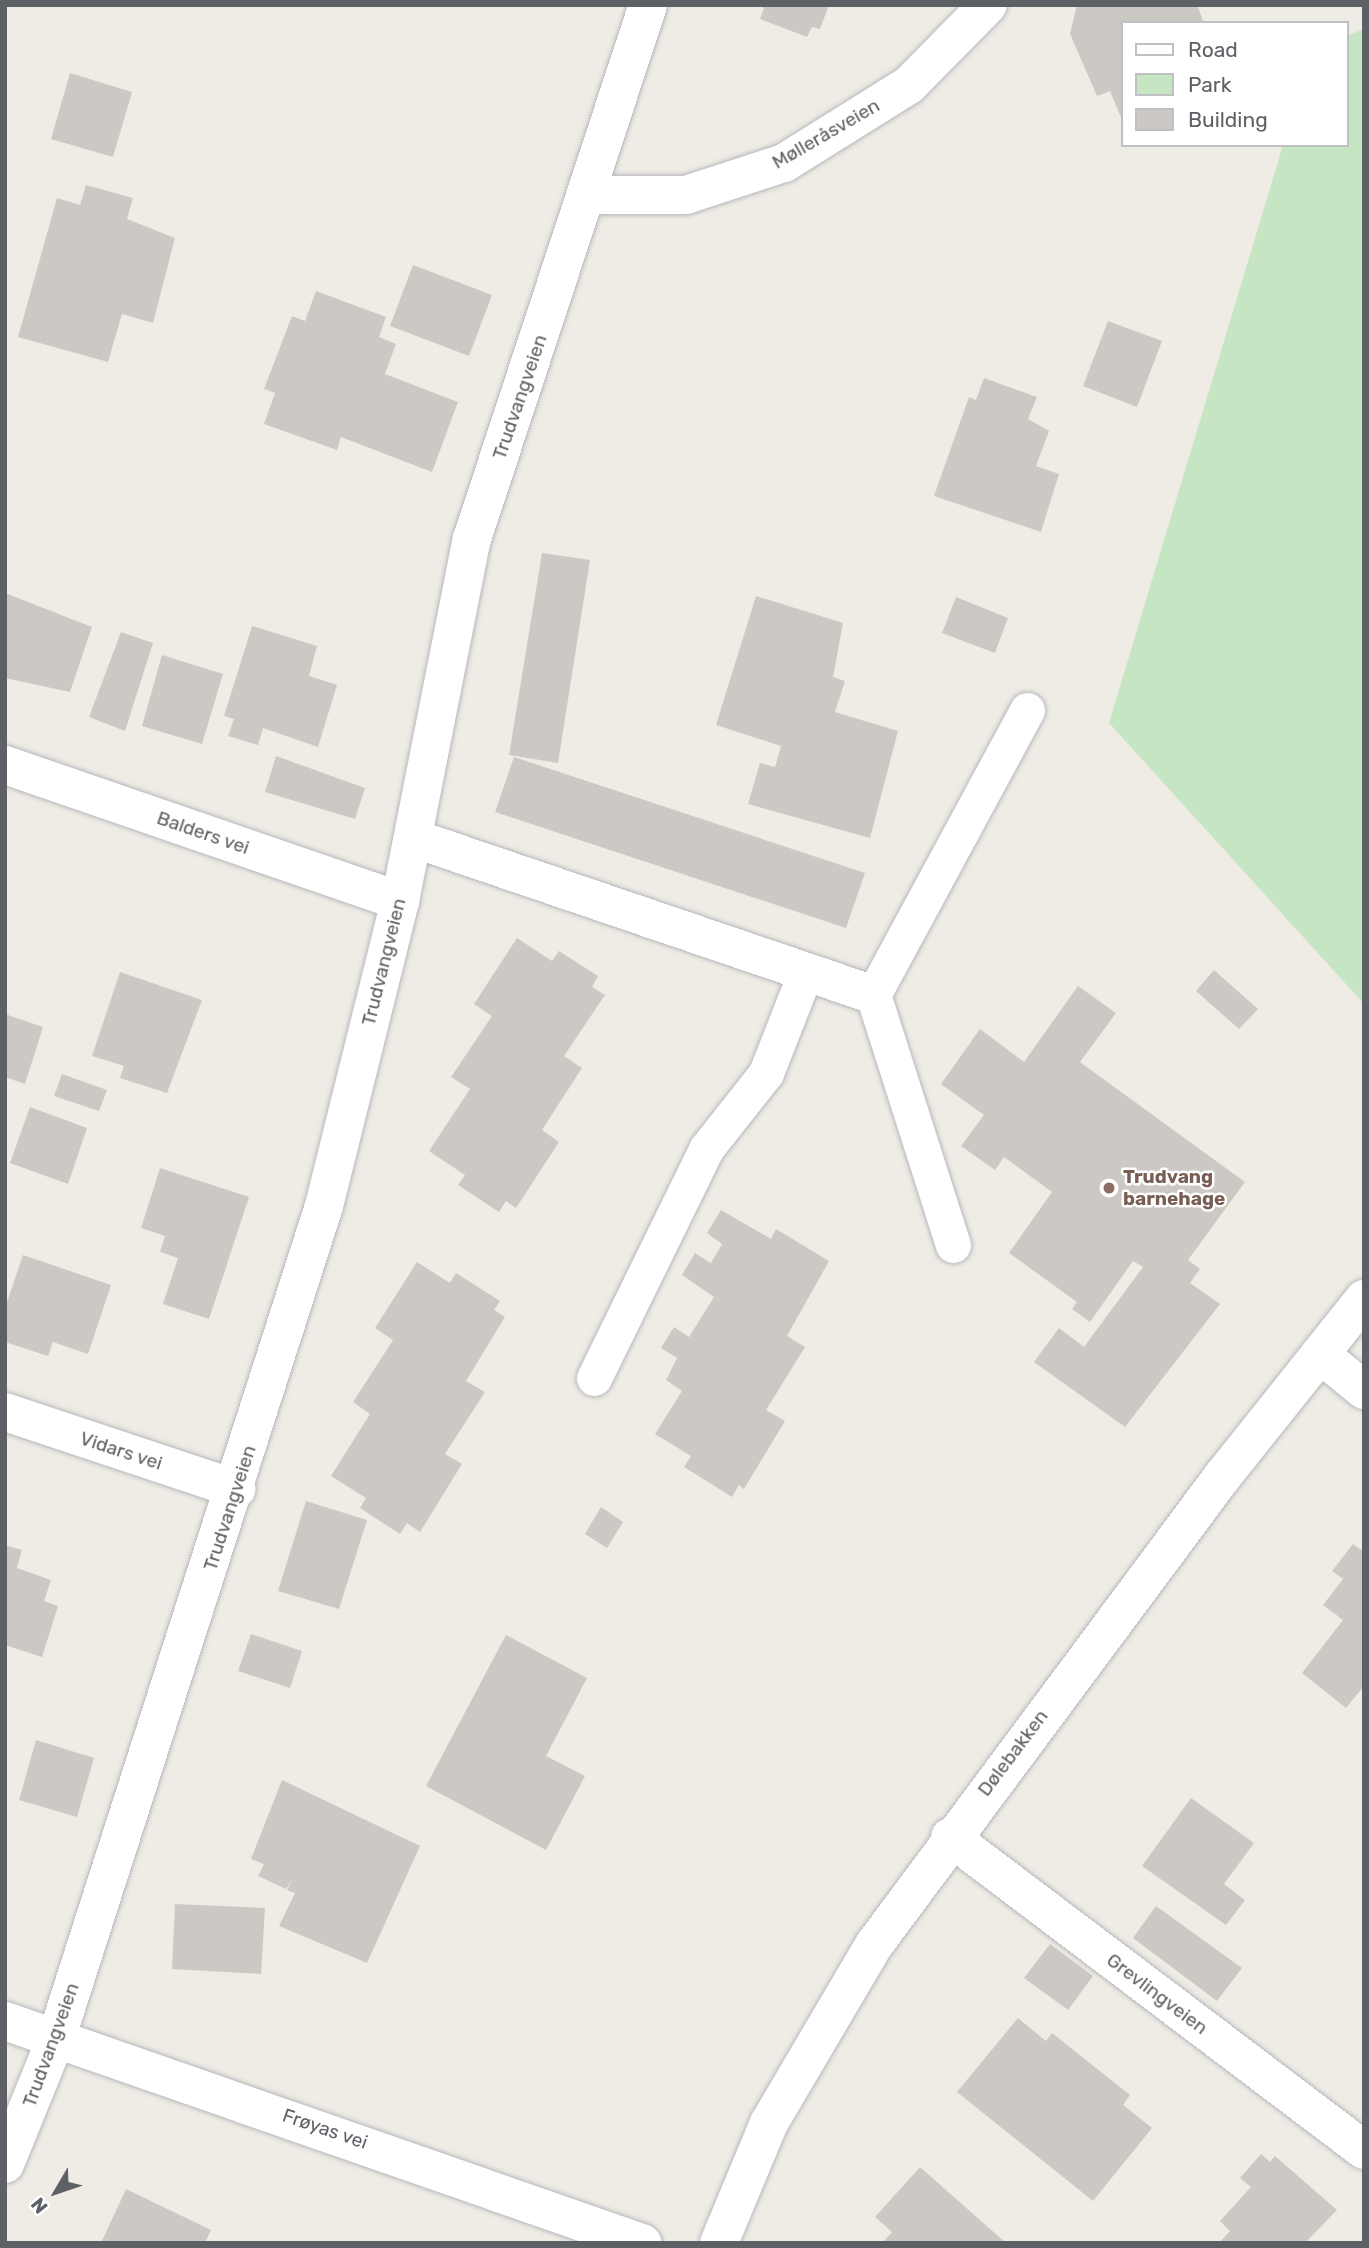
<!DOCTYPE html>
<meta charset="utf-8">
<style>
body{margin:0}
#map{position:relative;width:1369px;height:2248px;overflow:hidden;background:#efece5;font-family:Rubik,sans-serif}
div>[style]{position:absolute}
.green>*{inset:0;background:#c6e5c3}
.building>*{inset:0;background:#ccc9c4}
.roads{filter:drop-shadow(0 0 2px #b6b8bc) drop-shadow(0 0 2px #b6b8bc)}
.lane>*{height:35px;margin:-17.5px;padding:0 17.5px;transform-origin:17.5px;border-radius:17.5px;background:#fff}
.street>*{height:38px;margin:-19px;padding:0 19px;transform-origin:19px;border-radius:19px;background:#fff}
.secondary>*{height:38px;margin:-19px;padding:0 19px;transform-origin:19px;border-radius:19px;background:#fff}
.dots>*{width:19px;height:19px;translate:-50% -50%;box-sizing:border-box;border:4px solid #fff;border-radius:50%}
span{translate:-50% -50%;white-space:nowrap;text-align:center;line-height:1.15;-webkit-text-stroke:5px #fff;paint-order:stroke}
.street-label{font-size:19px;color:#5d6165}
.education-label{font-size:19px;color:#785e54;font-weight:700}
.left{translate:0 -50%;text-align:left}
.frame{position:absolute;inset:0;border:7px solid #5d6165;pointer-events:none}
.legend{position:absolute;left:1121px;top:21px;width:228px;height:126px;box-sizing:border-box;background:#fff;border:2px solid #bec0c1;margin:0;padding:9px 12px;list-style:none;font-size:21px;color:#5d6165}
.legend li{display:flex;align-items:center;gap:14px;height:35px}
.legend b{width:35px;border:2px solid #bec0c1}
.north{position:absolute;left:21px;top:2157px;width:70px;height:70px;-webkit-text-stroke:5px #fff;paint-order:stroke;rotate:231deg;font-size:19px;font-weight:700;line-height:28px;text-align:center;color:#5d6165}
.north::after{content:'';display:block;margin:auto;width:24px;height:32px;background:#5d6165;clip-path:polygon(50% 0,100% 100%,50% 72%,0 100%)}
</style>
<div id="map">
<div class="green">
<i style="clip-path:polygon(1364px 29px,1364px 1004px,1109px 723px,1283px 145px,1346px 145px,1346px 36px)"></i>
</div>
<div class="building">
<i style="clip-path:polygon(757px 5px,829px 5px,820px 29px,812px 27px,807px 37px,760px 19px,764px 8px)"></i>
<i style="clip-path:polygon(1077px 5px,1197px 5px,1204px 23px,1122px 23px,1122px 120px,1110px 91px,1097px 96px,1070px 34px)"></i>
<i style="clip-path:polygon(70px 73px,132px 92px,113px 157px,51px 139px)"></i>
<i style="clip-path:polygon(86px 185px,133px 198px,127px 219px,175px 238px,153px 323px,122px 314px,108px 362px,18px 337px,57px 198px,80px 205px)"></i>
<i style="clip-path:polygon(413px 265px,492px 295px,469px 356px,390px 326px)"></i>
<i style="clip-path:polygon(316px 291px,386px 317px,379px 337px,396px 344px,385px 374px,458px 402px,432px 472px,341px 437px,337px 450px,264px 424px,275px 393px,264px 389px,292px 316px,305px 321px)"></i>
<i style="clip-path:polygon(1108px 321px,1162px 341px,1137px 407px,1083px 386px)"></i>
<i style="clip-path:polygon(984px 378px,1037px 397px,1028px 419px,1049px 431px,1036px 466px,1059px 474px,1041px 532px,934px 496px,969px 397px,976px 400px)"></i>
<i style="clip-path:polygon(542px 553px,590px 560px,558px 763px,509px 755px)"></i>
<i style="clip-path:polygon(5px 593px,92px 627px,70px 692px,5px 678px)"></i>
<i style="clip-path:polygon(756px 596px,843px 623px,833px 677px,845px 681px,835px 712px,898px 731px,870px 838px,748px 804px,760px 763px,775px 767px,781px 746px,716px 725px)"></i>
<i style="clip-path:polygon(956px 597px,1008px 618px,995px 653px,942px 633px)"></i>
<i style="clip-path:polygon(252px 626px,317px 646px,309px 676px,337px 685px,318px 747px,263px 728px,258px 745px,228px 736px,234px 719px,224px 716px)"></i>
<i style="clip-path:polygon(121px 632px,153px 643px,125px 731px,89px 717px)"></i>
<i style="clip-path:polygon(162px 655px,223px 674px,202px 744px,142px 726px)"></i>
<i style="clip-path:polygon(276px 756px,365px 788px,355px 819px,265px 792px)"></i>
<i style="clip-path:polygon(514px 757px,865px 873px,846px 928px,495px 812px)"></i>
<i style="clip-path:polygon(517px 938px,552px 961px,559px 951px,598px 976px,592px 987px,605px 995px,564px 1056px,582px 1068px,542px 1130px,559px 1142px,516px 1208px,506px 1201px,499px 1212px,458px 1185px,465px 1175px,429px 1151px,470px 1089px,451px 1077px,492px 1016px,474px 1004px)"></i>
<i style="clip-path:polygon(1214px 970px,1258px 1009px,1239px 1029px,1196px 991px)"></i>
<i style="clip-path:polygon(120px 972px,202px 1000px,167px 1093px,120px 1078px,124px 1066px,92px 1056px)"></i>
<i style="clip-path:polygon(1078px 986px,1116px 1013px,1080px 1062px,1245px 1182px,1188px 1260px,1200px 1269px,1190px 1283px,1220px 1304px,1125px 1427px,1034px 1362px,1059px 1328px,1084px 1347px,1143px 1267px,1133px 1261px,1090px 1322px,1072px 1309px,1077px 1302px,1009px 1253px,1052px 1192px,1004px 1157px,995px 1170px,961px 1146px,984px 1115px,941px 1084px,980px 1029px,1024px 1062px)"></i>
<i style="clip-path:polygon(5px 1014px,43px 1027px,25px 1084px,5px 1077px)"></i>
<i style="clip-path:polygon(62px 1074px,107px 1090px,99px 1111px,54px 1096px)"></i>
<i style="clip-path:polygon(30px 1107px,87px 1128px,68px 1184px,10px 1163px)"></i>
<i style="clip-path:polygon(160px 1168px,249px 1197px,209px 1319px,163px 1304px,178px 1258px,160px 1252px,165px 1236px,141px 1228px)"></i>
<i style="clip-path:polygon(721px 1210px,771px 1239px,776px 1229px,829px 1261px,787px 1336px,805px 1347px,766px 1410px,785px 1421px,744px 1489px,739px 1485px,732px 1497px,684px 1467px,691px 1456px,655px 1434px,682px 1391px,666px 1380px,677px 1358px,661px 1348px,674px 1327px,689px 1337px,714px 1297px,682px 1275px,695px 1253px,711px 1263px,722px 1244px,707px 1233px)"></i>
<i style="clip-path:polygon(23px 1255px,111px 1285px,88px 1354px,53px 1342px,48px 1356px,5px 1342px,5px 1308px)"></i>
<i style="clip-path:polygon(417px 1262px,450px 1283px,456px 1273px,500px 1301px,494px 1310px,505px 1317px,466px 1381px,485px 1392px,445px 1454px,462px 1464px,420px 1532px,407px 1523px,400px 1534px,360px 1508px,366px 1498px,331px 1476px,370px 1414px,353px 1402px,393px 1340px,375px 1328px)"></i>
<i style="clip-path:polygon(306px 1501px,367px 1520px,339px 1609px,278px 1591px)"></i>
<i style="clip-path:polygon(601px 1507px,623px 1522px,607px 1548px,585px 1534px)"></i>
<i style="clip-path:polygon(1353px 1544px,1364px 1552px,1364px 1686px,1346px 1708px,1302px 1673px,1343px 1620px,1323px 1605px,1343px 1579px,1332px 1571px)"></i>
<i style="clip-path:polygon(5px 1545px,22px 1550px,17px 1568px,51px 1580px,44px 1601px,58px 1606px,42px 1657px,5px 1645px)"></i>
<i style="clip-path:polygon(251px 1634px,302px 1651px,290px 1688px,238px 1671px)"></i>
<i style="clip-path:polygon(506px 1635px,587px 1678px,546px 1756px,585px 1776px,546px 1850px,426px 1786px)"></i>
<i style="clip-path:polygon(36px 1740px,94px 1758px,77px 1817px,19px 1800px)"></i>
<i style="clip-path:polygon(282px 1780px,420px 1846px,367px 1963px,279px 1926px,295px 1893px,287px 1890px,293px 1878px,286px 1889px,258px 1876px,264px 1864px,251px 1859px)"></i>
<i style="clip-path:polygon(1191px 1798px,1254px 1843px,1224px 1884px,1245px 1900px,1226px 1925px,1142px 1866px)"></i>
<i style="clip-path:polygon(175px 1904px,265px 1908px,261px 1974px,172px 1969px)"></i>
<i style="clip-path:polygon(1156px 1906px,1242px 1968px,1217px 2001px,1133px 1938px)"></i>
<i style="clip-path:polygon(1050px 1944px,1093px 1976px,1068px 2010px,1024px 1978px)"></i>
<i style="clip-path:polygon(1018px 2018px,1046px 2041px,1052px 2033px,1130px 2095px,1123px 2105px,1152px 2128px,1093px 2201px,957px 2092px)"></i>
<i style="clip-path:polygon(1261px 2154px,1270px 2162px,1275px 2156px,1337px 2210px,1305px 2243px,1219px 2243px,1230px 2231px,1220px 2221px,1251px 2187px,1240px 2178px)"></i>
<i style="clip-path:polygon(920px 2167px,1006px 2243px,884px 2241px,892px 2232px,875px 2217px)"></i>
<i style="clip-path:polygon(126px 2189px,211px 2230px,205px 2243px,101px 2243px)"></i>
</div>
<div class="roads">
<div class="lane">
<i style="left:953px;top:1245px;width:262px;rotate:-107.7deg"></i>
<i style="left:873px;top:995px;width:324px;rotate:-61.6deg"></i>
<i style="left:594px;top:1378px;width:255px;rotate:-63.9deg"></i>
<i style="left:706px;top:1149px;width:97px;rotate:-51.7deg"></i>
<i style="left:766px;top:1073px;width:110px;rotate:-68.6deg"></i>
</div>
<div class="street">
<i style="left:588px;top:195px;width:98px"></i>
<i style="left:686px;top:195px;width:103px;rotate:-18.1deg"></i>
<i style="left:784px;top:163px;width:147px;rotate:-32deg"></i>
<i style="left:909px;top:85px;width:112px;rotate:-45.4deg"></i>
<i style="left:5px;top:765px;width:418px;rotate:19deg"></i>
<i style="left:413px;top:838px;width:486px;rotate:18.8deg"></i>
<i style="left:1320px;top:1354px;width:57px;rotate:39.3deg"></i>
<i style="left:5px;top:1412px;width:244px;rotate:18.4deg"></i>
<i style="left:950px;top:1837px;width:519px;rotate:37.09deg"></i>
<i style="left:5px;top:2021px;width:675px;rotate:19.21deg"></i>
<i style="left:5px;top:2164px;width:138px;rotate:-67.9deg"></i>
<i style="left:57px;top:2036px;width:872px;rotate:-72.17deg"></i>
<i style="left:324px;top:1206px;width:314px;rotate:-76deg"></i>
<i style="left:400px;top:901px;width:369px;rotate:-78.8deg"></i>
<i style="left:472px;top:539px;width:562px;rotate:-71.76deg"></i>
</div>
<div class="secondary">
<i style="left:719px;top:2243px;width:130px;rotate:-67.4deg"></i>
<i style="left:769px;top:2123px;width:207px;rotate:-59.5deg"></i>
<i style="left:874px;top:1945px;width:583px;rotate:-53.37deg"></i>
<i style="left:1222px;top:1477px;width:228px;rotate:-51.4deg"></i>
</div>
</div>
<div class="dots">
<i style="left:1109px;top:1188px;background:#8d6e63"></i>
</div>
<div class="street-label">
<span style="left:826px;top:134px;rotate:-30deg">Mølleråsveien</span>
<span style="left:520px;top:397px;rotate:-71deg">Trudvangveien</span>
<span style="left:203px;top:833px;rotate:19deg">Balders vei</span>
<span style="left:384px;top:962px;rotate:-76deg">Trudvangveien</span>
<span style="left:121px;top:1451px;rotate:18deg">Vidars vei</span>
<span style="left:230px;top:1508px;rotate:-72deg">Trudvangveien</span>
<span style="left:1013px;top:1753px;rotate:-53deg">Dølebakken</span>
<span style="left:1157px;top:1994px;rotate:37deg">Grevlingveien</span>
<span style="left:51px;top:2045px;rotate:-70deg">Trudvangveien</span>
<span style="left:325px;top:2129px;rotate:19deg">Frøyas vei</span>
</div>
<div class="education-label">
<span class="left" style="left:1123px;top:1188px">Trudvang<br>barnehage</span>
</div>
<div class="frame"></div>
<ul class="legend">
<li><b style="height:9px;background:#fff"></b>Road</li>
<li><b style="height:19px;background:#c6e5c3"></b>Park</li>
<li><b style="height:19px;background:#ccc9c4"></b>Building</li>
</ul>
<div class="north">N</div>
</div>
